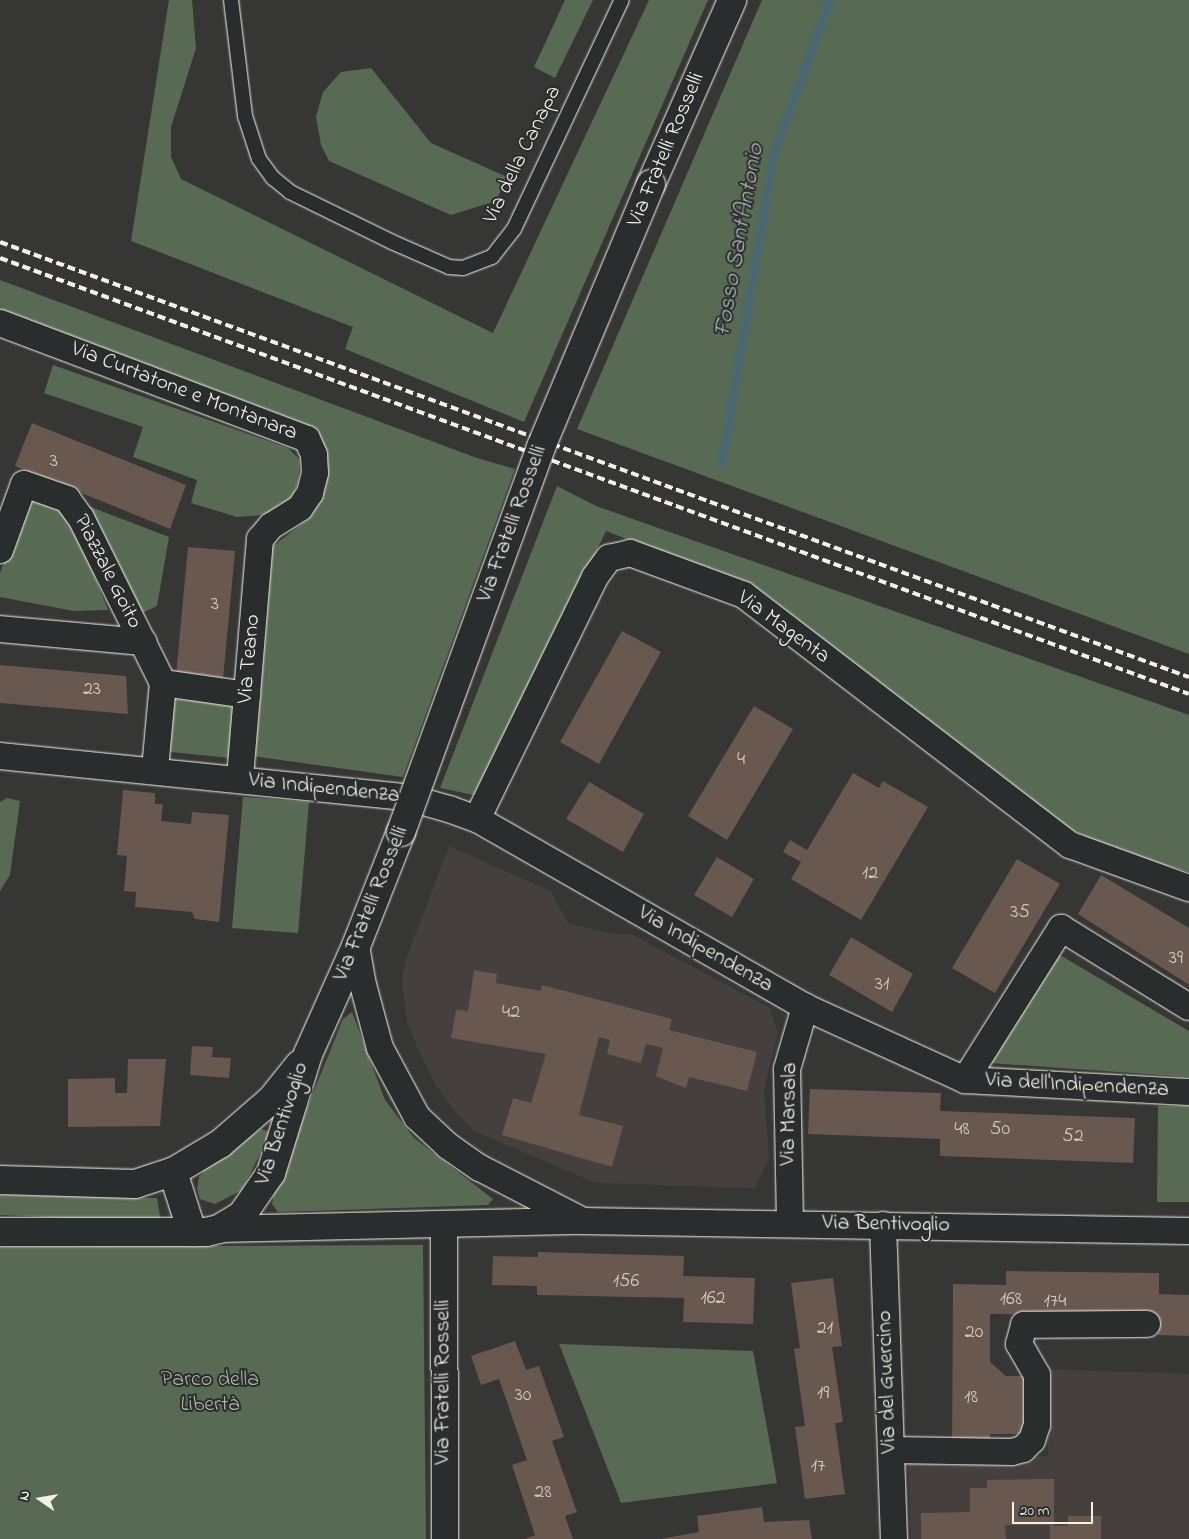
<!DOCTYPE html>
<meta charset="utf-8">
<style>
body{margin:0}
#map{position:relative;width:1189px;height:1539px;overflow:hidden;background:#363635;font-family:"Indie Flower",sans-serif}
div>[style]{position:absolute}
.built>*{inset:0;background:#45403d}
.green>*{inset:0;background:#596a54}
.stream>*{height:9px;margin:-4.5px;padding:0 4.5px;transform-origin:4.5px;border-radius:4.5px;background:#4b676f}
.building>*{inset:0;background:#68584f}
.roads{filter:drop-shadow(0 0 1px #f4f1e8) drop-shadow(0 0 1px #f4f1e8)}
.lane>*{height:14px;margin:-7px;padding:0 7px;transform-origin:7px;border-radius:7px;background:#2a2d2e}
.street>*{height:26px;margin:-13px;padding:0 13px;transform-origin:13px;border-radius:13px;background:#2a2d2e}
.secondary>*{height:28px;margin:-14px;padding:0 14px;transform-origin:14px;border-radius:14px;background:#2a2d2e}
.rail>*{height:4px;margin-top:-2px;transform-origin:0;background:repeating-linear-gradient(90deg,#f4f1e8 0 8px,transparent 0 12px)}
.bridges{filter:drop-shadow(0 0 1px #f4f1e8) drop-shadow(0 0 1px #f4f1e8)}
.secondary-bridge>*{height:28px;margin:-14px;padding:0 14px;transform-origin:14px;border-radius:14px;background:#2a2d2e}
span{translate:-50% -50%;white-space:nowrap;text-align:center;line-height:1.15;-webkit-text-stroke:4px #2a2d2e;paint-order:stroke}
.number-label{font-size:20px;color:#d1cbc2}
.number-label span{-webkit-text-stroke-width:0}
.street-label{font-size:22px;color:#f4f1e8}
.park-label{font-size:22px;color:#aeb4a5}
.water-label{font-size:24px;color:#b0bab8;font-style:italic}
.north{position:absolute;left:15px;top:1474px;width:50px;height:50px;-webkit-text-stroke:4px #2a2d2e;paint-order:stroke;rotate:283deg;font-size:14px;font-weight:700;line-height:20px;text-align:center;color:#f4f1e8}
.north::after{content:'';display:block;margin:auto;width:18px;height:22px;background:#f4f1e8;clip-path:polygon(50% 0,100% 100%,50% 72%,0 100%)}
.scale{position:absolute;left:1012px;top:1502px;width:81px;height:22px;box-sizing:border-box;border:2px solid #f4f1e8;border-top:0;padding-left:6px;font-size:15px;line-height:18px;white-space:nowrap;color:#f4f1e8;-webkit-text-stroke:4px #2a2d2e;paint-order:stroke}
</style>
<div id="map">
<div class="built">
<i style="clip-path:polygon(449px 846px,550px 891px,569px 924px,613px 934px,631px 934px,770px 1008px,778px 1033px,764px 1089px,769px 1158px,755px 1188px,596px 1183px,474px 1131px,455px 1111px,434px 1083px,418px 1049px,407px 1022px,402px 982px,405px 962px)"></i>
<i style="clip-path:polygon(1047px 1369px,1189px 1374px,1189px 1539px,911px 1539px,908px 1460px,1048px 1456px)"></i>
</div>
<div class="green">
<i style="clip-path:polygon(169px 0,192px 0,196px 48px,171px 127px,171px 157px,181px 179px,493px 333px,649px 0,708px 0,524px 422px,345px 349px,353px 327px,131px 241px)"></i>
<i style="clip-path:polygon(565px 0,593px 0,555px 78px,534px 67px)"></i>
<i style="clip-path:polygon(762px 0,1189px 0,1189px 654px,577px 429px)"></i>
<i style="clip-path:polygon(371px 68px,431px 143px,507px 177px,496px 201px,451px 215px,329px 161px,321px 145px,316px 117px,323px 92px,341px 72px)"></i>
<i style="clip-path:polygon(0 280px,477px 458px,515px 469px,403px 777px,252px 756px,272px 547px,308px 519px,325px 461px,318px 430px,0 311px)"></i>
<i style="clip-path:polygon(53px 365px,288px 448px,300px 460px,298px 483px,288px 506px,262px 515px,237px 517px,191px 503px,197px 480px,133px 457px,143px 427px,44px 393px)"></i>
<i style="clip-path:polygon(557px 486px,596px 506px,1189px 715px,1189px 872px,1113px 850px,1052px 820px,744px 584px,606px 531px,479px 796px,440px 788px)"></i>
<i style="clip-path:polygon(27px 498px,58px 506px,73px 522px,108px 610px,74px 611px,0 597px,0 573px)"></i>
<i style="clip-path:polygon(83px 504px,169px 537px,157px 606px,138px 615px)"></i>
<i style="clip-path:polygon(166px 698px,235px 704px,230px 758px,161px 751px)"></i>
<i style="clip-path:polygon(243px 797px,309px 802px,298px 933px,232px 928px)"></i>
<i style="clip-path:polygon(7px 798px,20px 801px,10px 875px,0 891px,0 802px)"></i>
<i style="clip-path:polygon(1058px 954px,1189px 1031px,1189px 1077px,991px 1063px)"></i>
<i style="clip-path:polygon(352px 1012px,385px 1100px,414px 1138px,493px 1199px,488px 1205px,278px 1212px,272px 1204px,275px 1187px,343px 1019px)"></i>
<i style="clip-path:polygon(1158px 1106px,1189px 1106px,1189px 1202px,1157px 1202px)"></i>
<i style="clip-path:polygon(261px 1129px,271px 1132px,242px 1190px,215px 1204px,200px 1199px,197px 1189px,199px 1177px,207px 1167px)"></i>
<i style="clip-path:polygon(0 1195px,157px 1198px,161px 1222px,0 1215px)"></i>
<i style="clip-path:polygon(423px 1245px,426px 1539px,0 1539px,0 1247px)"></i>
<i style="clip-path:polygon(559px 1344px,753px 1351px,777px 1483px,621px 1503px)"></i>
</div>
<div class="stream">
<i style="left:721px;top:464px;width:314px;rotate:-80.5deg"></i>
<i style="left:773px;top:154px;width:164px;rotate:-70deg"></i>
</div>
<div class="building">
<i style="clip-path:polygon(32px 423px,186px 485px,170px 529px,15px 466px)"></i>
<i style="clip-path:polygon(188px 547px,235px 551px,223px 679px,176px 675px)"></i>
<i style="clip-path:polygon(622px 631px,661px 652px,599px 764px,560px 742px)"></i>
<i style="clip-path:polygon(0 665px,126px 676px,128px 714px,0 703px)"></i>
<i style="clip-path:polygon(754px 706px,793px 729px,727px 840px,688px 816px)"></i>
<i style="clip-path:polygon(853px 773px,879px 788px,883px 781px,928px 807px,861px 920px,791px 879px,801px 862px,783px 852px,790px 840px,807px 850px)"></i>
<i style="clip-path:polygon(589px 782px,644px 814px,623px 852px,566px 819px)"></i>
<i style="clip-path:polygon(123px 790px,155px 793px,155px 804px,163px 804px,161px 821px,191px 824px,192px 812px,229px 815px,219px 922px,195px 919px,192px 912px,135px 907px,136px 892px,124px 891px,127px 856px,117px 855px)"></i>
<i style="clip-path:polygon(717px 857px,754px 879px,732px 917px,694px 895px)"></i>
<i style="clip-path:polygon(1017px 859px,1060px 884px,995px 993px,952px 968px)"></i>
<i style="clip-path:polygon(1101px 875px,1189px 928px,1189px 985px,1078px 914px)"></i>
<i style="clip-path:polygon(851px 937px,913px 974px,892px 1012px,829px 975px)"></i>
<i style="clip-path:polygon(474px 970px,497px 974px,496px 983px,541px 991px,542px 985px,672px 1019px,669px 1030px,757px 1052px,747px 1091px,689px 1077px,686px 1088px,678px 1085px,656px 1076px,663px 1048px,646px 1044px,641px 1063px,607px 1054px,610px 1040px,599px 1037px,579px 1115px,623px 1126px,612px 1167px,502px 1135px,513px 1098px,531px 1103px,546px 1054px,451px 1038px,456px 1010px,468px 1011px)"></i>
<i style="clip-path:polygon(192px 1046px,213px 1047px,212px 1057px,231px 1058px,229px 1078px,190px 1075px)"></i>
<i style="clip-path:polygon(128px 1059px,166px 1059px,160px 1126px,68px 1127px,68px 1079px,115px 1078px,115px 1093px,127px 1093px)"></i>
<i style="clip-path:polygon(810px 1089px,941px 1093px,940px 1111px,1135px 1118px,1133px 1163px,940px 1156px,940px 1139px,808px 1134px)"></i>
<i style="clip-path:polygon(538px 1252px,684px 1256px,683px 1276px,755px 1278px,753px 1324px,683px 1322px,684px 1298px,537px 1295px,537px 1286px,492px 1285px,493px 1256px,538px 1257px)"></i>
<i style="clip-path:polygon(1006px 1271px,1159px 1273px,1159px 1294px,1189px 1295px,1189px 1336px,1158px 1335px,1158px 1316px,990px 1314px,990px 1362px,1006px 1376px,1030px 1376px,1029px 1434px,990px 1434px,989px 1447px,952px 1447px,953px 1284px,1006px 1285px)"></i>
<i style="clip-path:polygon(833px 1278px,842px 1346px,832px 1347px,843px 1422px,835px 1423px,845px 1494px,805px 1499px,795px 1427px,805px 1426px,794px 1349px,800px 1348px,791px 1283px)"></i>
<i style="clip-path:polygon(515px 1341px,526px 1370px,539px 1366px,564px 1437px,552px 1441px,577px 1512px,565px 1516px,573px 1539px,525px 1539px,535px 1535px,512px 1465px,527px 1460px,499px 1379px,481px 1385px,471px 1356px)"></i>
<i style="clip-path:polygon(1054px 1479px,1054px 1526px,1068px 1525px,1068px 1516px,1101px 1516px,1101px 1539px,1050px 1539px,1050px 1525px,1005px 1525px,1006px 1539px,921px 1539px,921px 1513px,970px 1512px,970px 1488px,987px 1488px,987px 1480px)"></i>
<i style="clip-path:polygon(762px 1507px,764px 1522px,809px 1520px,812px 1539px,660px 1539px,699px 1532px,697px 1516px)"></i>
</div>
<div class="roads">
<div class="lane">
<i style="left:231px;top:0;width:117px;rotate:83.1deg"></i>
<i style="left:245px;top:116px;width:45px;rotate:72deg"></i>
<i style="left:259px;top:159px;width:24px;rotate:54deg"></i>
<i style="left:273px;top:178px;width:22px;rotate:39deg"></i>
<i style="left:290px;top:192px;width:114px;rotate:26.1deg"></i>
<i style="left:392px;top:242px;width:62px;rotate:23.7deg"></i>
<i style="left:449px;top:267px;width:14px;rotate:4deg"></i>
<i style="left:463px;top:268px;width:31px;rotate:-21deg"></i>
<i style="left:492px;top:257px;width:36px;rotate:-52deg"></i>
<i style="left:514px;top:229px;width:253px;rotate:-64.8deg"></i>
</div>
<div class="street">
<i style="left:0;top:323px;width:328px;rotate:20.7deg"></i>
<i style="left:307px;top:439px;width:17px;rotate:66deg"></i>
<i style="left:314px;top:455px;width:18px;rotate:87deg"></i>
<i style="left:315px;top:473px;width:21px;rotate:104deg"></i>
<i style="left:310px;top:493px;width:18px;rotate:124deg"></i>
<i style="left:300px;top:508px;width:34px;rotate:148deg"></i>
<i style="left:271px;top:526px;width:17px;rotate:130deg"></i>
<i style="left:260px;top:539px;width:241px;rotate:94.8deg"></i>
<i style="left:0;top:550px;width:70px;rotate:-70deg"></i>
<i style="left:24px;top:484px;width:46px;rotate:19.2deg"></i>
<i style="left:67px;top:499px;width:24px;rotate:54deg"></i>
<i style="left:81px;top:518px;width:184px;rotate:63.6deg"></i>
<i style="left:163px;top:683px;width:87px;rotate:95.3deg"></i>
<i style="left:0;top:629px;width:144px;rotate:5.2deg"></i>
<i style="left:163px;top:683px;width:85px;rotate:8.1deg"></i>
<i style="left:0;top:756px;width:412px;rotate:5.8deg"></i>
<i style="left:410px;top:798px;width:41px;rotate:15.8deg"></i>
<i style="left:449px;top:809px;width:30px;rotate:20deg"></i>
<i style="left:477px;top:819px;width:378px;rotate:29.8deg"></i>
<i style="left:805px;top:1007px;width:176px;rotate:24.5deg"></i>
<i style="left:965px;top:1080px;width:224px;rotate:3.1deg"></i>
<i style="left:477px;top:819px;width:269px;rotate:-64deg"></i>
<i style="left:595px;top:577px;width:24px;rotate:-54deg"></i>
<i style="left:609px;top:558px;width:22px;rotate:-13deg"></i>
<i style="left:630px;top:553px;width:121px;rotate:20.2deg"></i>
<i style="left:744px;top:595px;width:411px;rotate:37.5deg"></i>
<i style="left:1070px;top:845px;width:127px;rotate:19.9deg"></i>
<i style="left:356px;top:946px;width:36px;rotate:80deg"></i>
<i style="left:362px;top:981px;width:69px;rotate:75deg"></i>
<i style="left:380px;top:1048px;width:78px;rotate:61.8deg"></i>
<i style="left:417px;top:1117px;width:42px;rotate:43.1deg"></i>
<i style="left:448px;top:1146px;width:39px;rotate:35deg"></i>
<i style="left:480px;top:1168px;width:111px;rotate:27.3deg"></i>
<i style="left:965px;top:1080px;width:180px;rotate:-57.7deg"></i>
<i style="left:1061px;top:928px;width:150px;rotate:31.7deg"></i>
<i style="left:790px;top:1223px;width:154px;rotate:-91.1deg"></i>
<i style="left:787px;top:1069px;width:65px;rotate:-73.8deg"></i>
<i style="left:444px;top:1225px;width:314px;rotate:89.8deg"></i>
<i style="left:883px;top:1225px;width:314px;rotate:88deg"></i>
<i style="left:219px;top:1229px;width:363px;rotate:-1.3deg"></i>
<i style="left:582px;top:1221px;width:607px;rotate:0.94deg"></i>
<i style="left:891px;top:1450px;width:121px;rotate:0.9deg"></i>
<i style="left:1012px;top:1452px;width:11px;rotate:-15deg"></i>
<i style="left:1023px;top:1449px;width:13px;rotate:-45deg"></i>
<i style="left:1032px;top:1440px;width:16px;rotate:-72deg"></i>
<i style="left:1037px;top:1425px;width:50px;rotate:-90deg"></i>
<i style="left:1037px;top:1375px;width:36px;rotate:-120deg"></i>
<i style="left:1019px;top:1344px;width:20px;rotate:-75deg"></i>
<i style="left:1024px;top:1325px;width:123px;rotate:-0.5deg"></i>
</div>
<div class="secondary">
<i style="left:651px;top:184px;width:201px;rotate:-66.2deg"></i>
<i style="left:173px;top:1172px;width:63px;rotate:72.4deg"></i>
<i style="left:0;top:1180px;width:135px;rotate:1.7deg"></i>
<i style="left:135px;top:1184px;width:40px;rotate:-18deg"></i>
<i style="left:173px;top:1172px;width:55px;rotate:-30.8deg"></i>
<i style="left:220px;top:1144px;width:67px;rotate:-40.8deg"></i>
<i style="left:271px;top:1100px;width:45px;rotate:-51.3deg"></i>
<i style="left:0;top:1232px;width:206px"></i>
<i style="left:206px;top:1232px;width:13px;rotate:-13deg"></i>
<i style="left:219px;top:1229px;width:27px;rotate:-31deg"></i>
<i style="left:242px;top:1215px;width:51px;rotate:-55.4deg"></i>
<i style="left:271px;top:1173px;width:125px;rotate:-72.7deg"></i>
<i style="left:308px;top:1054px;width:118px;rotate:-66deg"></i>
<i style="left:356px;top:946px;width:123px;rotate:-68.5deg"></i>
</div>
</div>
<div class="rail">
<i style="left:0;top:242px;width:1266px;rotate:20.1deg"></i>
<i style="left:0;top:258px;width:1266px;rotate:20.14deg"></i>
</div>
<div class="bridges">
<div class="secondary-bridge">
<i style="left:401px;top:832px;width:410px;rotate:-70deg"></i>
<i style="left:541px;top:447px;width:285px;rotate:-67.3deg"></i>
</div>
</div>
<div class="number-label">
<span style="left:54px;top:461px">3</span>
<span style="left:215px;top:604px">3</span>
<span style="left:92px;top:689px">23</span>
<span style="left:741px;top:759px">4</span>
<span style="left:870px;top:873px">12</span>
<span style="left:1020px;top:912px">35</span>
<span style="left:1176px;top:958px">39</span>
<span style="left:882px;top:984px">31</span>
<span style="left:511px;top:1012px">42</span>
<span style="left:962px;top:1129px">48</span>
<span style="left:1000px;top:1129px">50</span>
<span style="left:1073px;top:1136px">52</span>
<span style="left:626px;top:1281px">156</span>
<span style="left:713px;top:1298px">162</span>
<span style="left:1011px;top:1299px">168</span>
<span style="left:1055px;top:1301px">174</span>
<span style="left:825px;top:1328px">21</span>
<span style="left:974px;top:1332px">20</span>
<span style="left:823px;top:1393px">19</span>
<span style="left:523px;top:1395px">30</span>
<span style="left:971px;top:1397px">18</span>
<span style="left:818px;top:1466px">17</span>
<span style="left:543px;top:1492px">28</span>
</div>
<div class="street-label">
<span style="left:667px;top:150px;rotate:-67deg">Via Fratelli Rosselli</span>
<span style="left:523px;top:155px;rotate:-64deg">Via della Canapa</span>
<span style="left:184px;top:392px;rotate:21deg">Via Curtatone e Montanara</span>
<span style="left:513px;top:524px;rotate:-70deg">Via Fratelli Rosselli</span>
<span style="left:107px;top:572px;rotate:63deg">Piazzale Goito</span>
<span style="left:783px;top:628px;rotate:36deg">Via Magenta</span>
<span style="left:250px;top:659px;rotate:-85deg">Via Teano</span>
<span style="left:324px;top:789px;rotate:6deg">Via Indipendenza</span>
<span style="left:372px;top:904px;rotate:-68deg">Via Fratelli Rosselli</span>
<span style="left:705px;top:950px;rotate:30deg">Via Indipendenza</span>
<span style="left:1077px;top:1086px;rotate:3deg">Via dell'Indipendenza</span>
<span style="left:790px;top:1114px;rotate:-89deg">Via Marsala</span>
<span style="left:283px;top:1124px;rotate:-72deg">Via Bentivoglio</span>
<span style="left:886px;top:1225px;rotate:1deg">Via Bentivoglio</span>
<span style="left:444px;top:1382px;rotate:-90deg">Via Fratelli Rosselli</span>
<span style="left:888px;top:1382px;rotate:-92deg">Via del Guercino</span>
</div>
<div class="park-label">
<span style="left:210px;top:1393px">Parco della<br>Libertà</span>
</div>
<div class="water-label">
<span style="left:740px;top:240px;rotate:-80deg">Fosso Sant'Antonio</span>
</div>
<div class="north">N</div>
<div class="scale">20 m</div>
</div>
